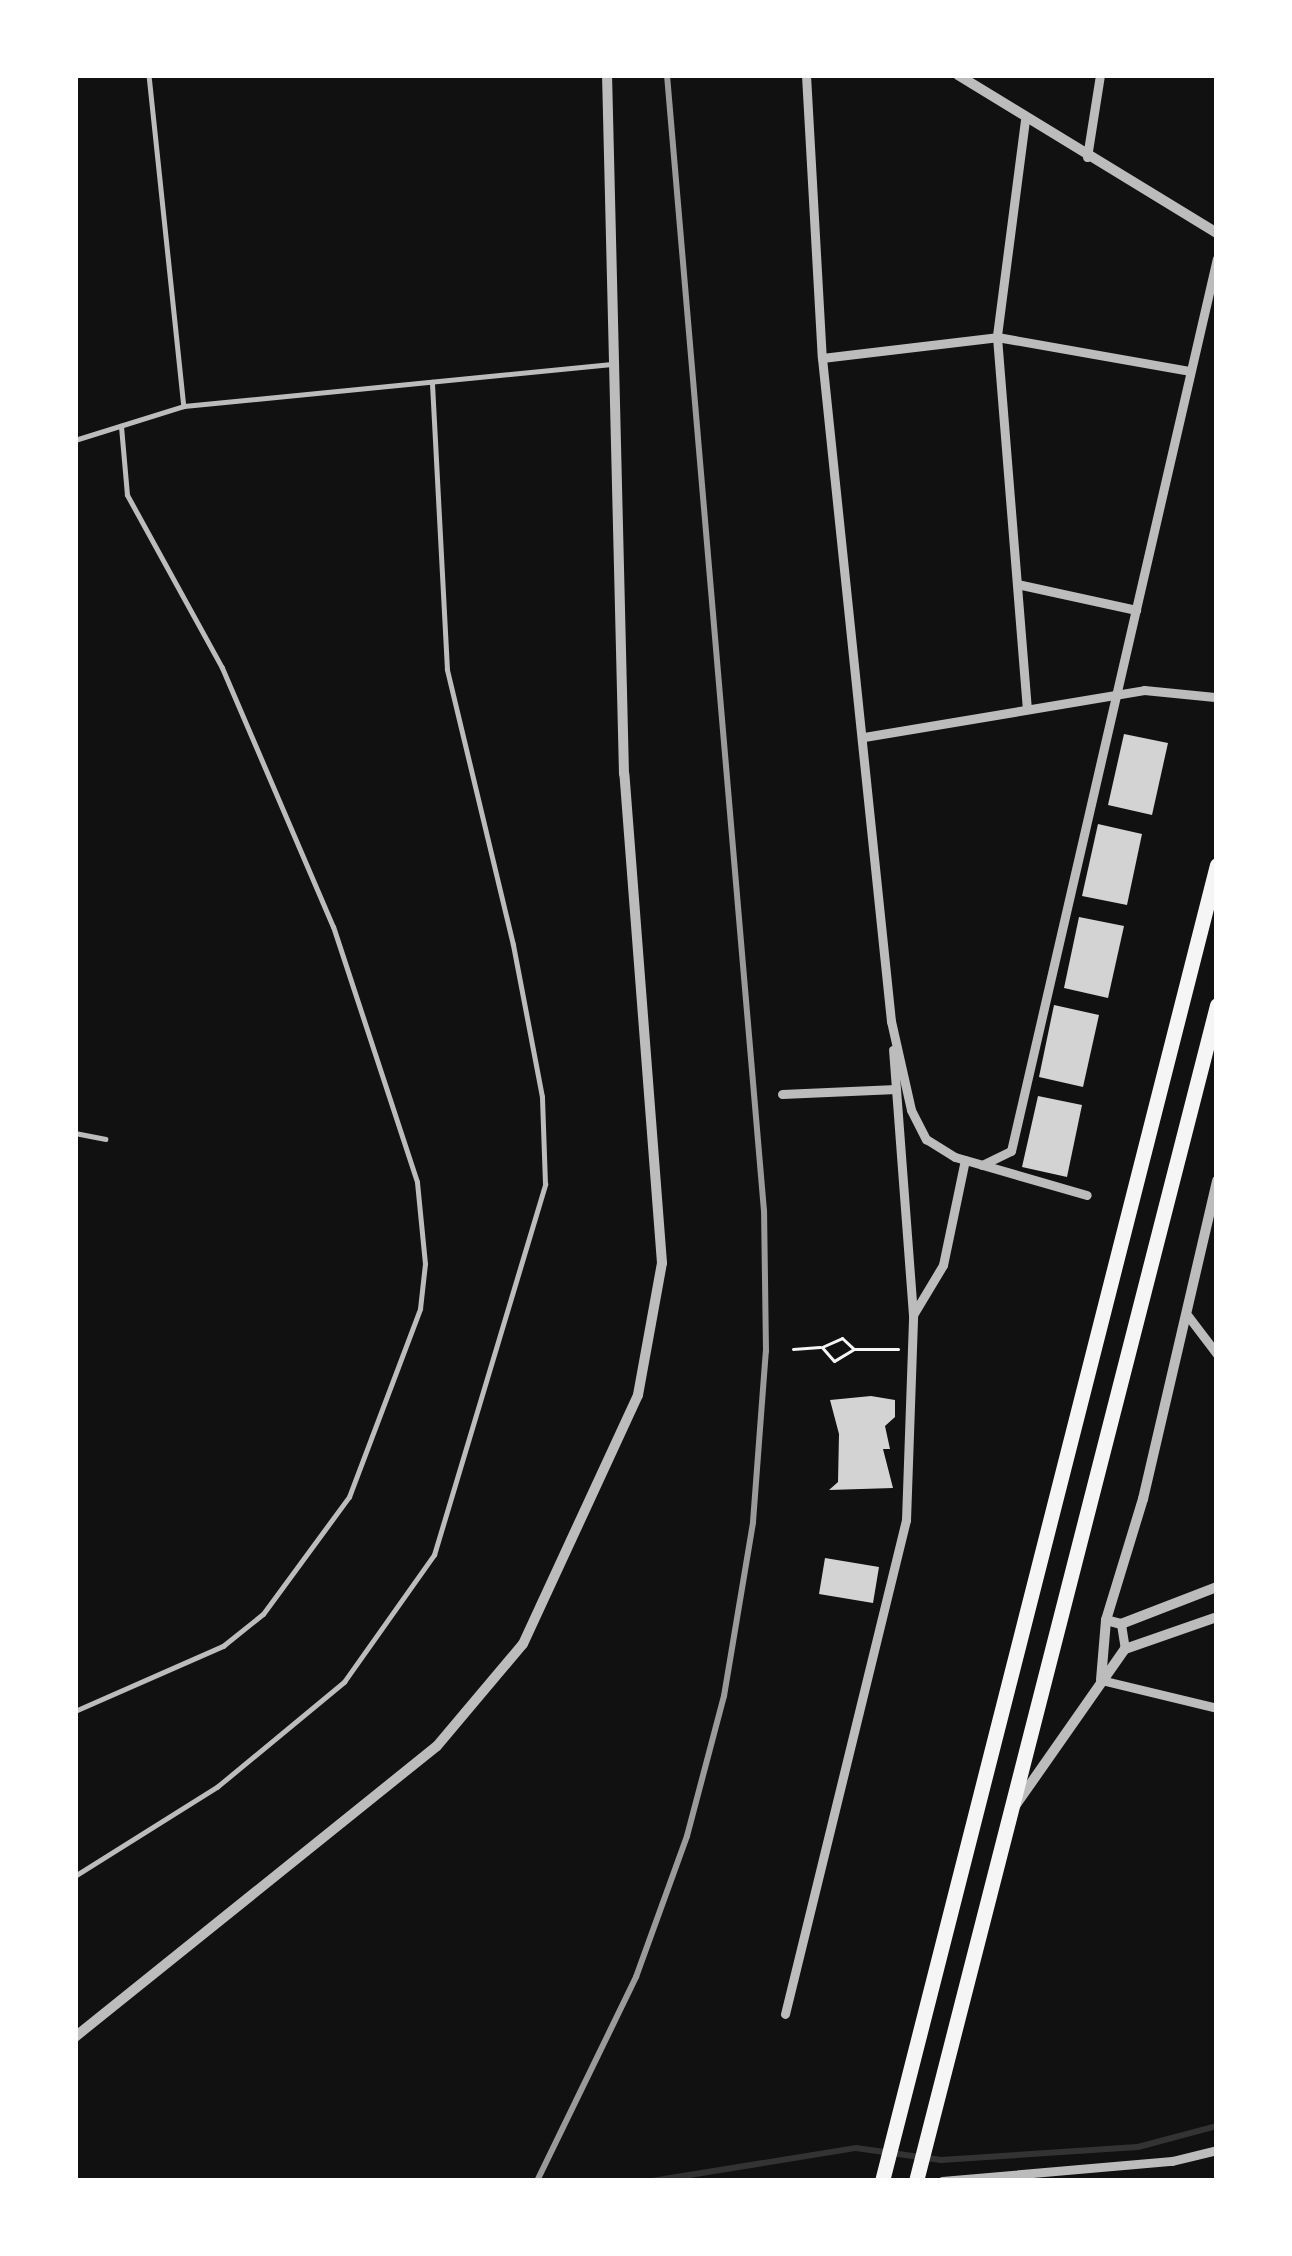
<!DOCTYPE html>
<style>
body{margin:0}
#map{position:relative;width:1292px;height:2256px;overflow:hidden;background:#111;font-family:Poppins,sans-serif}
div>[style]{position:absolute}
.stream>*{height:6px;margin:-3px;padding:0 3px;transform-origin:3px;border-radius:3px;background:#333}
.building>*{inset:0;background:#d3d3d3}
.path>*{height:3px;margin:-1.5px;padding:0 1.5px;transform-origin:1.5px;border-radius:1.5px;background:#f5f5f5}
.service>*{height:4.5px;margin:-2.25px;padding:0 2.25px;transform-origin:2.25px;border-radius:2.25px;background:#bcbcbc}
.minor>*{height:9px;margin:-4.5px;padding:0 4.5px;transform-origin:4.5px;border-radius:4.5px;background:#bcbcbc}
.tertiary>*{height:10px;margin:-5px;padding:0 5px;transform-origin:5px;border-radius:5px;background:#bcbcbc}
.trunk>*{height:15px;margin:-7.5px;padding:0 7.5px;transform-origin:7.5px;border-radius:7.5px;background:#f5f5f5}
.rail>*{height:6px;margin:-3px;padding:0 3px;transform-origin:3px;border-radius:3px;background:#9a9a9a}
span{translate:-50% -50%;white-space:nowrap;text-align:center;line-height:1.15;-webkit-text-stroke:12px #fff;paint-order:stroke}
.frame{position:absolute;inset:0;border:78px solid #fff;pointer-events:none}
</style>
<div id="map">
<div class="stream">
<i style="left:652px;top:2181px;width:207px;rotate:-9.2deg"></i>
<i style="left:856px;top:2148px;width:86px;rotate:8deg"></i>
<i style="left:941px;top:2160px;width:197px;rotate:-3.8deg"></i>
<i style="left:1138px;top:2147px;width:82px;rotate:-14.9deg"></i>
</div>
<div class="building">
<i style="clip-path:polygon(1124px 734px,1168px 743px,1152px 815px,1108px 805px)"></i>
<i style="clip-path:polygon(1098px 824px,1142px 834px,1127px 905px,1082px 896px)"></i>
<i style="clip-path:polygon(1079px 917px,1124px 926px,1108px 998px,1064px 988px)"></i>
<i style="clip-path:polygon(1054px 1005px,1099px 1015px,1083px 1087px,1039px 1077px)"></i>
<i style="clip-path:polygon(1038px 1096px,1082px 1105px,1067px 1177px,1022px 1167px)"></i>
<i style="clip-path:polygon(871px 1396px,895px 1400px,895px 1417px,885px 1426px,890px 1449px,883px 1449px,893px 1488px,829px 1490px,838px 1482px,839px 1434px,830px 1400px)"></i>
<i style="clip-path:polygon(825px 1558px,879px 1567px,873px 1603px,819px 1594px)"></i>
</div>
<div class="path">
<i style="left:793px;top:1349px;width:27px;rotate:-4deg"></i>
<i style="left:854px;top:1349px;width:23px;rotate:149deg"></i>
<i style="left:834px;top:1361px;width:18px;rotate:-131deg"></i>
<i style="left:822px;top:1347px;width:22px;rotate:-24deg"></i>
<i style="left:842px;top:1338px;width:16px;rotate:43deg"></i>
<i style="left:854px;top:1349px;width:44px"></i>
</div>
<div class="service">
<i style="left:149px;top:75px;width:333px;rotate:84deg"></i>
<i style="left:75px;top:440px;width:114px;rotate:-17.3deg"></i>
<i style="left:184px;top:406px;width:432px;rotate:-5.6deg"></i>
<i style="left:75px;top:1133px;width:31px;rotate:11deg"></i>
<i style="left:75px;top:1711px;width:162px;rotate:-23.7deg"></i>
<i style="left:223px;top:1646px;width:51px;rotate:-38.7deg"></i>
<i style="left:263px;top:1614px;width:145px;rotate:-53.7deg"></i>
<i style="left:349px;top:1497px;width:201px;rotate:-69.3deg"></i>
<i style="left:420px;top:1309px;width:45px;rotate:-83.7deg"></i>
<i style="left:425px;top:1264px;width:82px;rotate:-95.6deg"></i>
<i style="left:417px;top:1182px;width:268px;rotate:-108.2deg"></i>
<i style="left:333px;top:927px;width:282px;rotate:-113.2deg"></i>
<i style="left:222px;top:668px;width:197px;rotate:-118.8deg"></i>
<i style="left:127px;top:495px;width:69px;rotate:-95deg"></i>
<i style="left:75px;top:1876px;width:168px;rotate:-32.1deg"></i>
<i style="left:217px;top:1787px;width:165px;rotate:-39.6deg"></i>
<i style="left:344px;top:1682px;width:156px;rotate:-54.7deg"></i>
<i style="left:434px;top:1555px;width:387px;rotate:-73.3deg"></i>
<i style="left:545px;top:1184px;width:87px;rotate:-92deg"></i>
<i style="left:542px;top:1097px;width:155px;rotate:-100.8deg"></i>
<i style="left:513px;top:945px;width:283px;rotate:-103.5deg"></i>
<i style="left:447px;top:670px;width:288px;rotate:-93deg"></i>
</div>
<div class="minor">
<i style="left:806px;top:75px;width:283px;rotate:86.8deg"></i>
<i style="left:822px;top:358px;width:667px;rotate:84.06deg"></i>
<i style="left:891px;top:1021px;width:91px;rotate:77.3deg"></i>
<i style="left:911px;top:1110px;width:33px;rotate:63deg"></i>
<i style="left:926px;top:1139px;width:34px;rotate:32deg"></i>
<i style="left:955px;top:1157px;width:137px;rotate:16.1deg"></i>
<i style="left:1025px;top:120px;width:219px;rotate:97.4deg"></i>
<i style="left:997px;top:337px;width:373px;rotate:85.4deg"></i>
<i style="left:1087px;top:157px;width:83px;rotate:-81deg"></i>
<i style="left:822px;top:358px;width:176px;rotate:-6.8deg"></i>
<i style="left:997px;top:337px;width:195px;rotate:10deg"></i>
<i style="left:1017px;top:584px;width:122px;rotate:12.3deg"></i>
<i style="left:864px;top:737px;width:284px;rotate:-9.5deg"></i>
<i style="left:1144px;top:690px;width:71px;rotate:5.6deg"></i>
<i style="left:782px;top:1094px;width:114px;rotate:-2.5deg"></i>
<i style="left:982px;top:1165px;width:32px;rotate:-26deg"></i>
<i style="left:1011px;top:1151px;width:916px;rotate:-77.01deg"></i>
<i style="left:913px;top:1315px;width:58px;rotate:-59deg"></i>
<i style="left:943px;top:1265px;width:107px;rotate:-78.2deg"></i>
<i style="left:1188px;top:1316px;width:48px;rotate:52.7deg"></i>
<i style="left:1121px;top:1624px;width:25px;rotate:81deg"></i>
<i style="left:1101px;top:1680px;width:119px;rotate:13.6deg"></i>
<i style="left:785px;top:2014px;width:509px;rotate:-76.24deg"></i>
<i style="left:906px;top:1520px;width:205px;rotate:-88deg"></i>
<i style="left:913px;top:1315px;width:266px;rotate:-94.3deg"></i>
<i style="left:942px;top:2181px;width:231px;rotate:-5deg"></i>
<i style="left:1172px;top:2161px;width:46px;rotate:-13.7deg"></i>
</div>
<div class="tertiary">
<i style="left:958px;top:75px;width:303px;rotate:31.4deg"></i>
<i style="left:1106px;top:1620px;width:16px;rotate:15deg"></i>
<i style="left:1121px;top:1624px;width:103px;rotate:-21.1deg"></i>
<i style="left:1101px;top:1680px;width:60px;rotate:-85.2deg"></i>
<i style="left:1106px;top:1620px;width:127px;rotate:-73deg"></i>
<i style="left:1143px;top:1499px;width:327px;rotate:-76.9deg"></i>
<i style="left:1015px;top:1806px;width:192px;rotate:-55deg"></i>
<i style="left:1125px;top:1649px;width:97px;rotate:-19.2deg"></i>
<i style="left:75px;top:2037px;width:464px;rotate:-38.8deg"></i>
<i style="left:437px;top:1746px;width:133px;rotate:-49.9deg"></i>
<i style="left:523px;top:1644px;width:274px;rotate:-65.2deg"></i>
<i style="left:638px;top:1395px;width:134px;rotate:-79.7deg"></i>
<i style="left:662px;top:1263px;width:490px;rotate:-94.4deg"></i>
<i style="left:624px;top:774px;width:699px;rotate:-91.39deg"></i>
</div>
<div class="trunk">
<i style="left:882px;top:2181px;width:1358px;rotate:-75.72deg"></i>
<i style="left:916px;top:2181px;width:1214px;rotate:-75.64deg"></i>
</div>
<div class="rail">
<i style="left:537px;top:2181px;width:227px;rotate:-64.1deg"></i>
<i style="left:636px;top:1977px;width:150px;rotate:-70.1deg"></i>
<i style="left:687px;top:1836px;width:145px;rotate:-75.2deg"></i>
<i style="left:724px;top:1696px;width:176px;rotate:-80.5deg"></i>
<i style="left:753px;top:1522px;width:171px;rotate:-85.7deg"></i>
<i style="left:766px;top:1351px;width:140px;rotate:-90.8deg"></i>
<i style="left:764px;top:1211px;width:1140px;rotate:-94.88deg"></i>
</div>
<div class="frame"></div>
</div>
